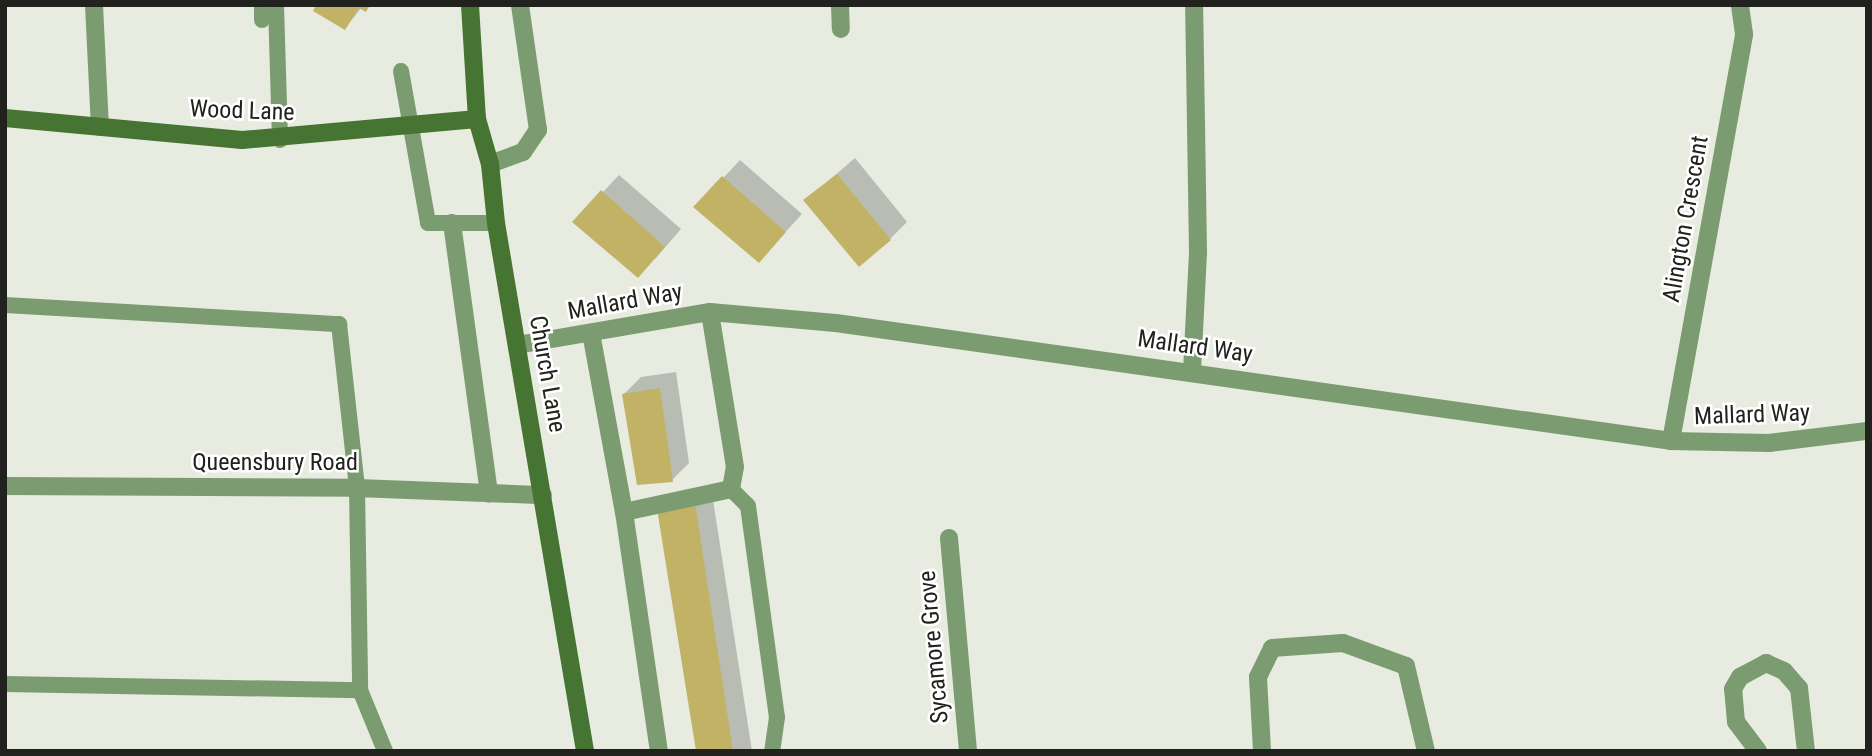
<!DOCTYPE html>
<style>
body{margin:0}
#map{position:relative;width:1872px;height:756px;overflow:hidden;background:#e8ebe0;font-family:"Roboto Condensed",sans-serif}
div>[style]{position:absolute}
.shadow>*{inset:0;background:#0003}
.building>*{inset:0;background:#c2b266}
.lane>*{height:16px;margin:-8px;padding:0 8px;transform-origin:8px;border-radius:8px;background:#7b9b70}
.street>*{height:18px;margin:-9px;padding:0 9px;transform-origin:9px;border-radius:9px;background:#7b9b70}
.secondary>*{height:18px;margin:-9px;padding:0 9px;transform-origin:9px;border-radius:9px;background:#467433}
span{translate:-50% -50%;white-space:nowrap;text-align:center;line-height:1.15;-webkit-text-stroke:5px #fff;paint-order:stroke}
.street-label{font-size:24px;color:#21221e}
.frame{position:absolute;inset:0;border:7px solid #21221e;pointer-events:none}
</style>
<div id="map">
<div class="shadow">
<i style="clip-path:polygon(319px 5px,371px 5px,362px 7px,345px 28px)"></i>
<i style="clip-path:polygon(855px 158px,907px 222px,890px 239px,806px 200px)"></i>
<i style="clip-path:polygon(740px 160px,802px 214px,759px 261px,696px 207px)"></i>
<i style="clip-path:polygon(619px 175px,681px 229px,655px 259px,603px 192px)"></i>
<i style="clip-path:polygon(676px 372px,689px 463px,672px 480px,624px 394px,641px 377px)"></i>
<i style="clip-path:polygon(711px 487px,752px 751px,698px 751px,676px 492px)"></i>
</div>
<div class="building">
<i style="clip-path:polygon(316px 5px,370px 5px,366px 12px,359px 8px,345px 30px,313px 11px)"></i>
<i style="clip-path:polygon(837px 174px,891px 240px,859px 267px,803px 200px)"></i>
<i style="clip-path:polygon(722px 176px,786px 232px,759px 263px,693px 207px)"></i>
<i style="clip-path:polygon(601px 190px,665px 247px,638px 278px,572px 222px)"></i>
<i style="clip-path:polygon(660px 388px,673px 482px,637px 485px,622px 394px)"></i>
<i style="clip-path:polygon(695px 503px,733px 751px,696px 751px,657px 509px)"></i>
</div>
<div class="lane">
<i style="left:262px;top:5px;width:15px;rotate:90deg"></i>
<i style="left:276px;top:5px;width:135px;rotate:88.3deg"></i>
<i style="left:401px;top:71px;width:154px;rotate:79.9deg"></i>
<i style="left:428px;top:223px;width:68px"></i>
<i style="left:5px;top:305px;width:335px;rotate:3.3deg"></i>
<i style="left:339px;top:324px;width:165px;rotate:83.7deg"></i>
<i style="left:357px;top:488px;width:202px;rotate:89.1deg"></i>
<i style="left:360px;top:690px;width:66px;rotate:67.7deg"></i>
<i style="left:731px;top:489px;width:24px;rotate:45deg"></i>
<i style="left:748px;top:506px;width:213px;rotate:82.2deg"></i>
<i style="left:777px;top:717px;width:34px;rotate:98deg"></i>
<i style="left:5px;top:684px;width:355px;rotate:1deg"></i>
</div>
<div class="street">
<i style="left:94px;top:5px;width:122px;rotate:87.2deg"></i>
<i style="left:840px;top:5px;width:24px;rotate:88deg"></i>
<i style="left:490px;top:164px;width:35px;rotate:-20deg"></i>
<i style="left:523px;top:152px;width:27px;rotate:-56deg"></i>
<i style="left:538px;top:130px;width:126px;rotate:-98.2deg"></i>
<i style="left:452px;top:223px;width:273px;rotate:82.2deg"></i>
<i style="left:591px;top:333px;width:182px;rotate:79.6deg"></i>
<i style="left:624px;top:512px;width:242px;rotate:81.7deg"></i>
<i style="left:517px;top:345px;width:196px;rotate:-9.7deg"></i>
<i style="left:710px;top:312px;width:126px;rotate:5deg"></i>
<i style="left:836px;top:323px;width:843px;rotate:8.04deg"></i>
<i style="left:1671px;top:441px;width:98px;rotate:1.2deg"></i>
<i style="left:1769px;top:443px;width:99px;rotate:-7deg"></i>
<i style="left:1192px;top:371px;width:119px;rotate:-87.1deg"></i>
<i style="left:1198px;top:252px;width:247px;rotate:-90.9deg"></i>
<i style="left:1671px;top:441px;width:413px;rotate:-79.8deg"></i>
<i style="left:1744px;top:34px;width:29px;rotate:-98deg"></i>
<i style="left:5px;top:486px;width:352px;rotate:0.3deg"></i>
<i style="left:357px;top:488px;width:186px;rotate:2.2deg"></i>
<i style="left:624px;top:512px;width:109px;rotate:-12.1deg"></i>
<i style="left:731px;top:489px;width:22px;rotate:-80deg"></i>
<i style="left:735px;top:467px;width:157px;rotate:-99.2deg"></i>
<i style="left:949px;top:538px;width:214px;rotate:84.9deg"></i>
<i style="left:1262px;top:751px;width:74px;rotate:-93.1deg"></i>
<i style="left:1258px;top:677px;width:32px;rotate:-64deg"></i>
<i style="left:1272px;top:648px;width:71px;rotate:-4deg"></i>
<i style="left:1343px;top:643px;width:67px;rotate:20.1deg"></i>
<i style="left:1406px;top:666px;width:87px;rotate:76.8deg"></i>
<i style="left:1758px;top:751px;width:36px;rotate:-127deg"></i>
<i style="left:1736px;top:722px;width:33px;rotate:-95deg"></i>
<i style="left:1733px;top:689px;width:14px;rotate:-60deg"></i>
<i style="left:1740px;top:677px;width:30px;rotate:-28deg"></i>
<i style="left:1766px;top:663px;width:20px;rotate:24deg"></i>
<i style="left:1784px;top:671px;width:23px;rotate:49deg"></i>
<i style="left:1799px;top:688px;width:63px;rotate:83.7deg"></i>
</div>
<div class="secondary">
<i style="left:470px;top:5px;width:114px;rotate:86.5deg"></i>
<i style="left:477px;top:119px;width:47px;rotate:73.9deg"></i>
<i style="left:490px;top:164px;width:59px;rotate:84.2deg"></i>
<i style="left:496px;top:223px;width:535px;rotate:80.43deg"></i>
<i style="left:5px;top:118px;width:238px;rotate:5.3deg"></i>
<i style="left:242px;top:140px;width:236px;rotate:-5.1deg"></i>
</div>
<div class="street-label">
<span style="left:242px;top:111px;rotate:2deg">Wood Lane</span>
<span style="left:1686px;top:219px;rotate:-80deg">Alington Crescent</span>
<span style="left:625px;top:302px;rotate:-10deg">Mallard Way</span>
<span style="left:1195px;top:347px;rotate:8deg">Mallard Way</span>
<span style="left:547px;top:374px;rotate:80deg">Church Lane</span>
<span style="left:1752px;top:415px;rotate:-2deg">Mallard Way</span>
<span style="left:275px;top:463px">Queensbury Road</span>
<span style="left:934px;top:647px;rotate:-95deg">Sycamore Grove</span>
</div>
<div class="frame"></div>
</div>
